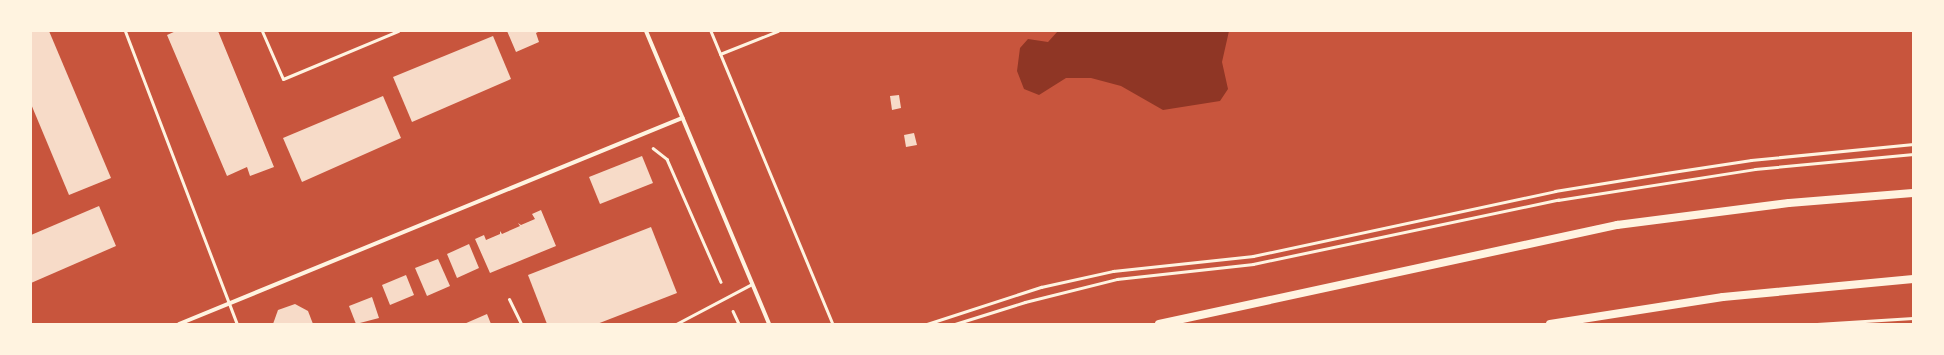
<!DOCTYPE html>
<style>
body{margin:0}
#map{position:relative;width:1944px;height:355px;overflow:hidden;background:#c8553d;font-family:"Nunito Sans",sans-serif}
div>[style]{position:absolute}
.water>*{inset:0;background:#8f3625}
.building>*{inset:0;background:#f7dbc8}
.path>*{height:2.5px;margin:-1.25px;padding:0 1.25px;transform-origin:1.25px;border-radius:1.25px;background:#fff3e0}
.service>*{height:3px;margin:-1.5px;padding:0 1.5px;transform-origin:1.5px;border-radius:1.5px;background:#fff3e0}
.minor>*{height:4px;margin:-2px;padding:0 2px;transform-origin:2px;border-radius:2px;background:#fff3e0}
.secondary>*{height:8px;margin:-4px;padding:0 4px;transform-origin:4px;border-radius:4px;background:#fff3e0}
span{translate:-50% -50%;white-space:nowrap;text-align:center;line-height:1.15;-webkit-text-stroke:3px #fff3e0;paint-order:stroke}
.frame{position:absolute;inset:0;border:32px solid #fff3e0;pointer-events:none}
</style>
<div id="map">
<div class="water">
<i style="clip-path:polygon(1058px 31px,1229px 31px,1222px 62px,1228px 89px,1220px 101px,1163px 110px,1121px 86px,1091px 78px,1066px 78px,1039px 95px,1024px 89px,1017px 71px,1020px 48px,1028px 39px,1048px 42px)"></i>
</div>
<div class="building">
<i style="clip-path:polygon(31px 31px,49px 31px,111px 178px,69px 195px,31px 104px)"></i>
<i style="clip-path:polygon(176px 31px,218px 31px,274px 167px,250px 176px,247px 167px,227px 176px,167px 35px)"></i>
<i style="clip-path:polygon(507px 31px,540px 31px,536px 33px,539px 42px,516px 52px)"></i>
<i style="clip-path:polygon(493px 36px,511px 79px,412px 122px,393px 77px)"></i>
<i style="clip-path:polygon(899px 95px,901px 108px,892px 110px,890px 96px)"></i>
<i style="clip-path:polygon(383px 96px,401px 138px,302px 182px,283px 138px)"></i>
<i style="clip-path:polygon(914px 133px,917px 145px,906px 147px,904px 135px)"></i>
<i style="clip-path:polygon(642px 156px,653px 183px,600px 204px,589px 177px)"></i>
<i style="clip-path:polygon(99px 206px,116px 246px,31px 283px,31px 235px)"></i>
<i style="clip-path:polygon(541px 210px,556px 246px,490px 273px,475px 239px,484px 235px,486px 240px,500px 234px,500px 231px,502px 234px,520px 226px,518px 223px,521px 225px,535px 219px,532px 214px)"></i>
<i style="clip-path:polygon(651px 227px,677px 293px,597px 324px,547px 324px,528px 275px)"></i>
<i style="clip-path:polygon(469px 244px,479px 268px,457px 278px,447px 254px)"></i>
<i style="clip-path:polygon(438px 259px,450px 286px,427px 296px,415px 268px)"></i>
<i style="clip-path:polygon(406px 275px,414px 295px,390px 305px,382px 285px)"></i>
<i style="clip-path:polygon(372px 297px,379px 318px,356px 324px,349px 306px)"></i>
<i style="clip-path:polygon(295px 304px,308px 311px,313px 324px,273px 324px,278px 310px)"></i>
<i style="clip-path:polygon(487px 314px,491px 324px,464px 324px)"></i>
</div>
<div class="path">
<i style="left:711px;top:31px;width:317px;rotate:67.4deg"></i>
<i style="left:720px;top:54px;width:62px;rotate:-21.6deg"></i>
<i style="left:653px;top:148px;width:18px;rotate:38deg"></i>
<i style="left:667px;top:159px;width:134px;rotate:66.3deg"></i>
<i style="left:733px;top:311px;width:14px;rotate:65deg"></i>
<i style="left:927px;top:324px;width:120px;rotate:-18deg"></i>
<i style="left:1041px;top:287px;width:74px;rotate:-12.5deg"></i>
<i style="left:1113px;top:271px;width:141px;rotate:-6.1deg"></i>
<i style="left:1253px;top:256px;width:309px;rotate:-12.1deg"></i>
<i style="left:1555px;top:191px;width:112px;rotate:-9.2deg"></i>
<i style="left:1666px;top:173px;width:86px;rotate:-8.7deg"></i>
<i style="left:1751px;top:160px;width:163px;rotate:-5.6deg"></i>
<i style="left:955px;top:324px;width:73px;rotate:-17.4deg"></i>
<i style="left:1025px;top:302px;width:95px;rotate:-14deg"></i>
<i style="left:1117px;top:279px;width:137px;rotate:-6.3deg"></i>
<i style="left:1253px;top:264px;width:312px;rotate:-11.9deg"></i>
<i style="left:1558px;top:200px;width:199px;rotate:-8.9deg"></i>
<i style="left:1755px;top:169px;width:159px;rotate:-5.4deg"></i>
<i style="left:1817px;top:324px;width:96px;rotate:-3.6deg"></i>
</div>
<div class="service">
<i style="left:125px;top:31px;width:314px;rotate:69.1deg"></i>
<i style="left:262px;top:31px;width:52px;rotate:66.4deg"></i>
<i style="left:283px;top:79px;width:125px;rotate:-22.7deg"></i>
<i style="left:509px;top:299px;width:28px;rotate:64deg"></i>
<i style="left:676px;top:324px;width:86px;rotate:-27.8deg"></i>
</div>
<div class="minor">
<i style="left:646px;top:31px;width:318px;rotate:67.2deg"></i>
<i style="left:179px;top:324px;width:544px;rotate:-22.27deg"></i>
</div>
<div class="secondary">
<i style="left:1159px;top:324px;width:469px;rotate:-12.2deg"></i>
<i style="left:1617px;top:225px;width:173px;rotate:-7.3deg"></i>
<i style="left:1789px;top:203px;width:124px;rotate:-4.6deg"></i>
<i style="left:1550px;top:324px;width:175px;rotate:-8.9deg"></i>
<i style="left:1723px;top:297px;width:191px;rotate:-5.4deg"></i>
</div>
<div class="frame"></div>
</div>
